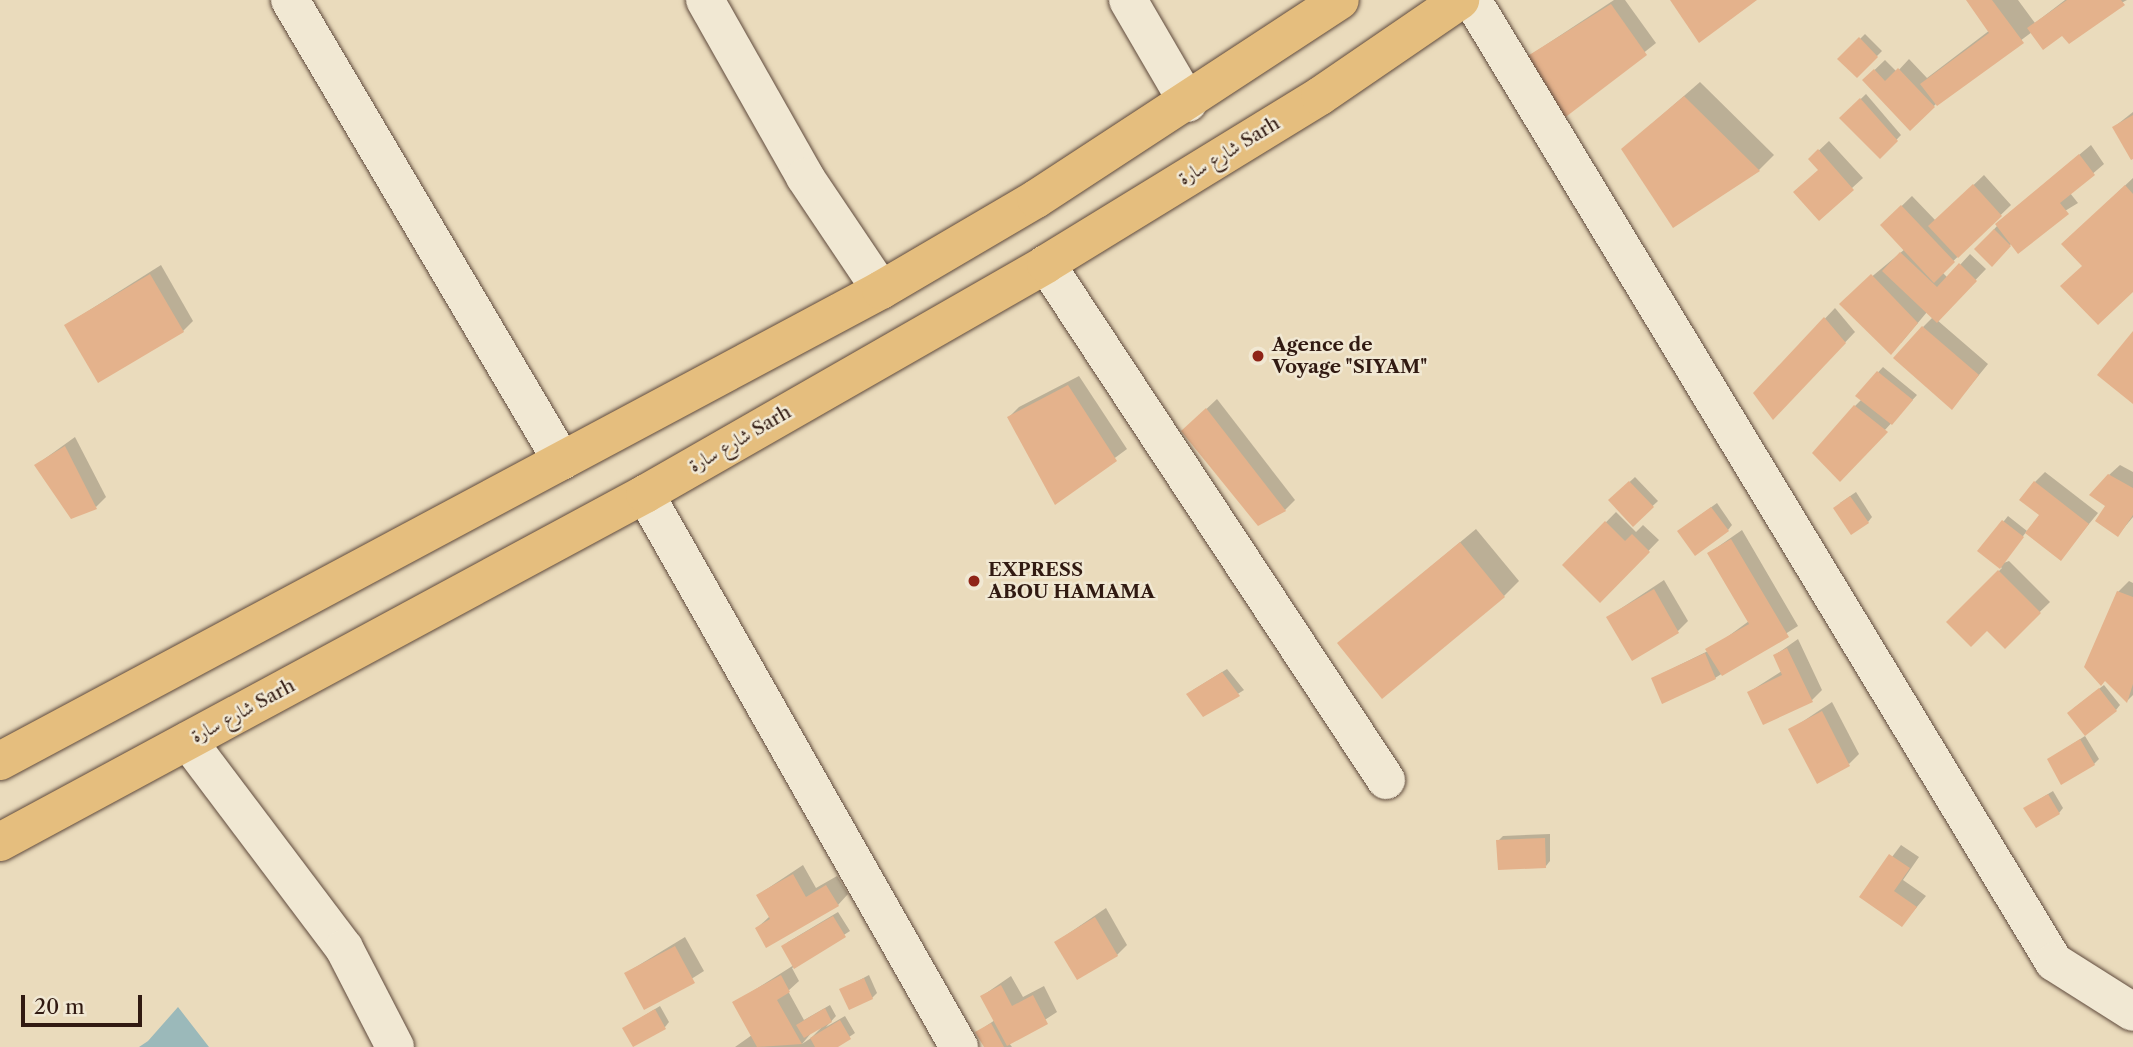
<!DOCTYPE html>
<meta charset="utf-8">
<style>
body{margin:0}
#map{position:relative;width:2133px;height:1047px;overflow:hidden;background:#eadbbc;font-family:"Libre Caslon Text",Amiri,serif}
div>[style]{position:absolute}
.water>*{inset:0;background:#9bb9ba}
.shadow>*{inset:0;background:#0003}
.building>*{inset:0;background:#e4b28c}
.roads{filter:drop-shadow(0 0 2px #5f4a3c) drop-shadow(0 0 2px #5f4a3c)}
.minor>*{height:38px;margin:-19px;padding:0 19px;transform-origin:19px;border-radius:19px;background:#f1e8d3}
.trunk>*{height:38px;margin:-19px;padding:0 19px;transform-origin:19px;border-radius:19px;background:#e5be7e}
.dots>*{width:19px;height:19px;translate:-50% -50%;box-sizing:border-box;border:4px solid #f1e8d3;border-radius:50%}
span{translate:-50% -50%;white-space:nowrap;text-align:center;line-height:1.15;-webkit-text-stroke:5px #f1e8d3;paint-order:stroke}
.street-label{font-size:19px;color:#311a12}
.poi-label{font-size:19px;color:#311a12;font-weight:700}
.left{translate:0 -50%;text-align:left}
.scale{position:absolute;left:21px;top:995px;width:121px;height:32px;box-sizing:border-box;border:4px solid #311a12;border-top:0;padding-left:9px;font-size:21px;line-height:24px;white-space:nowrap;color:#311a12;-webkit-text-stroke:5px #f1e8d3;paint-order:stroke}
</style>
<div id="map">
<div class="water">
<i style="clip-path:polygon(178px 1007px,209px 1047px,139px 1047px,148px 1041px)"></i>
</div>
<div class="shadow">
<i style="clip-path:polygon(1614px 0,1625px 0,1656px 43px,1563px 117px,1523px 60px)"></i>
<i style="clip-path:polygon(1968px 0,2018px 0,2035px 23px,2065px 0,2127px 0,2063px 33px,2032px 32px,1937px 103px,1910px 129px,1864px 80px,1885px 60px,1897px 72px,1909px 59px,1927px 78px,1990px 30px)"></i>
<i style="clip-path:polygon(1865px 34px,1882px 51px,1857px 76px,1840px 59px)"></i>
<i style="clip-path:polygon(1700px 82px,1774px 155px,1759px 170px,1623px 149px)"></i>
<i style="clip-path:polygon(1866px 94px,1901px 135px,1880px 157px,1841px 118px)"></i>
<i style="clip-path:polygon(2133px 112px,2133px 157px,2114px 127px)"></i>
<i style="clip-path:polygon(1829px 141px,1863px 178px,1819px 218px,1820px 169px,1810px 159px)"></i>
<i style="clip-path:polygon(2091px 145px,2104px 164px,2070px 193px,2078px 203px,2012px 243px,1992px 264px,1976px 249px,2008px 214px)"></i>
<i style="clip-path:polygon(1984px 175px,2011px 205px,1942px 272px,1948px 278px,1970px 254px,1986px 269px,1937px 320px,1988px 364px,1952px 408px,1923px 327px,1933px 317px,1927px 312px,1901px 343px,1851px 294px,1905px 249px,1882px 225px,1912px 196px,1936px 221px)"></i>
<i style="clip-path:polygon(2133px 178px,2133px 290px,2084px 265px,2079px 229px)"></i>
<i style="clip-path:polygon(161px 265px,193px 321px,183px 331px,66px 325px)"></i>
<i style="clip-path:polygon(1835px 308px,1855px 332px,1773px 418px,1755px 393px)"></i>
<i style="clip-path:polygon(1883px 367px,1917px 395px,1840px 479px,1855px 406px,1862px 399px,1857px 395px)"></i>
<i style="clip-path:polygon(1079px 376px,1127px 449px,1055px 502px,1009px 417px,1019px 407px)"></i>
<i style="clip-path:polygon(1217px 399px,1295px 500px,1285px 510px,1183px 431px)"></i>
<i style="clip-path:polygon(75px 437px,106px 497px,96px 507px,36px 465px)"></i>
<i style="clip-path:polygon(2120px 465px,2133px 472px,2133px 517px,2118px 535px,2107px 506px,2109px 475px)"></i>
<i style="clip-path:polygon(2045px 472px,2098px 513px,2061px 558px,2041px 515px,2035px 482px)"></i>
<i style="clip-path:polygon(1635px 477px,1658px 501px,1633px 524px,1610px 500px)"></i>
<i style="clip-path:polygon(1856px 492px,1872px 517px,1868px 522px,1840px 503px)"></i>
<i style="clip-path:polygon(1717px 503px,1732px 525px,1728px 530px,1684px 527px)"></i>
<i style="clip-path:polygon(1616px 512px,1636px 532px,1643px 525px,1659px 540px,1600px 601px,1564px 565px)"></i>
<i style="clip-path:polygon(2008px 516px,2027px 531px,2001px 564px,2009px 561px,2050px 602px,2005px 646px,1987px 628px,1948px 622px,2002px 568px,1980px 551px)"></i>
<i style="clip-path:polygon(1476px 529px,1519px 581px,1504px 596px,1339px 643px)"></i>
<i style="clip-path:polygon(1742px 530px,1798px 626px,1715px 678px,1653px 678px,1708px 651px,1749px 621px,1709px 553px)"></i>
<i style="clip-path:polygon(1664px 580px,1688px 621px,1678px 631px,1608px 617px)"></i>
<i style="clip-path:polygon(2129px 581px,2133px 583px,2133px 695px,2127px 701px,2118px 592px)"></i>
<i style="clip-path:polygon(1798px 639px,1822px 690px,1812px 700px,1749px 692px,1782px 671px,1775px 655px)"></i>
<i style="clip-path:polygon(1227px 669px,1244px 690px,1204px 715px,1193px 690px)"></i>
<i style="clip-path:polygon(2104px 685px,2120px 705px,2116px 710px,2074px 708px)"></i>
<i style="clip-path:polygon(1832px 702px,1859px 754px,1849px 764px,1790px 730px)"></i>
<i style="clip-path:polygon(2085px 736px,2099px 759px,2094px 764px,2049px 759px)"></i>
<i style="clip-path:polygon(2053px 791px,2063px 808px,2059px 813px,2025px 808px)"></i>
<i style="clip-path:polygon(1550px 834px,1550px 861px,1546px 866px,1498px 841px,1503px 836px)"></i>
<i style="clip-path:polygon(1901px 845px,1919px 857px,1903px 880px,1926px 896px,1902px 925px,1862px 897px)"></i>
<i style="clip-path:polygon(803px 865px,816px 888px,837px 876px,848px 894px,838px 905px,757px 928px,770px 916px,758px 895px)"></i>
<i style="clip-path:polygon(1106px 908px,1127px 945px,1117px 955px,1056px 942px)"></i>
<i style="clip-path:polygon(evenodd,838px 912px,850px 931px,792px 968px,799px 981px,788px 991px,804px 1020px,830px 1005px,836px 1016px,826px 1027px,845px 1016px,855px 1033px,834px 1047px,735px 1047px,752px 1035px,734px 1003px,794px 965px,783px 947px,788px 942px,838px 912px,822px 1027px,811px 1038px,802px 1044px,812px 1032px,822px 1027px)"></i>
<i style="clip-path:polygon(685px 937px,704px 971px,645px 1008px,626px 973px)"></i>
<i style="clip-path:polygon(869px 975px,877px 993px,872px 998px,841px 990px)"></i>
<i style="clip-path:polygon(1011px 976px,1023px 997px,1044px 986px,1057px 1012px,1009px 1043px,1012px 1047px,986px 1047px,977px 1032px,995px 1020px,982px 996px)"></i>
<i style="clip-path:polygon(660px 1006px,669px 1022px,665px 1027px,624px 1028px)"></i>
</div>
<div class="building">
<i style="clip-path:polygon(1670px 0,1757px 0,1699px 43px)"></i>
<i style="clip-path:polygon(1966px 0,1992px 0,2024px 43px,1937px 106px,1920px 84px,1989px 33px)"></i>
<i style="clip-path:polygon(2067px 0,2121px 0,2125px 5px,2069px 44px,2062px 36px,2043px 50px,2027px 28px)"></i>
<i style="clip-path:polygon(1611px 4px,1647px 55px,1563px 119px,1521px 60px)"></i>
<i style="clip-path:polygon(1859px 37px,1878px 57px,1857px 78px,1837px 59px)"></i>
<i style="clip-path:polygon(1898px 68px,1935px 107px,1910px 131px,1862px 80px,1874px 69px,1885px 81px)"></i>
<i style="clip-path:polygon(1684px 96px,1760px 171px,1673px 228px,1621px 149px)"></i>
<i style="clip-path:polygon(1860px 98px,1898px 141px,1880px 159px,1839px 118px)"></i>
<i style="clip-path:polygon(2133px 115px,2133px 159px,2131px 160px,2112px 127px)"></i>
<i style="clip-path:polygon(1818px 149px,1854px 190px,1819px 221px,1793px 192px,1818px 170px,1808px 159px)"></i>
<i style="clip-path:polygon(2079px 154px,2095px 175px,2060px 203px,2069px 214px,2018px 254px,1995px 224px)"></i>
<i style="clip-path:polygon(1973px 184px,2002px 216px,1958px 258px,1928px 226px)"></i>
<i style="clip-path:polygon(2125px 185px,2133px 194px,2133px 292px,2098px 325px,2060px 286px,2082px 266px,2061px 244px)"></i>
<i style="clip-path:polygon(1901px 205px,1955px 262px,1934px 283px,1880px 225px)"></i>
<i style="clip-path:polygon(1994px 229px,2011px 246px,1992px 267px,1974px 249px)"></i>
<i style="clip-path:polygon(1900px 252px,1937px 287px,1959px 263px,1977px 281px,1937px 323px,1882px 271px)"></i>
<i style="clip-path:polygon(150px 274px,184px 332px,98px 383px,64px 325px)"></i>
<i style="clip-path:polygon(1871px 274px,1918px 323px,1891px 355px,1839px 304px)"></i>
<i style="clip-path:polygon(1824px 317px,1846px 343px,1773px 420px,1753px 393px)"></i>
<i style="clip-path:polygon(1922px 326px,1979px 375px,1952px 410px,1893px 358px)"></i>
<i style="clip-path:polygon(2133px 331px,2133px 404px,2097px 375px)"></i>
<i style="clip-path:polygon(1877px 371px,1913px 400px,1892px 425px,1855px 396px)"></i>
<i style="clip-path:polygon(1068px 385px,1117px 461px,1055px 505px,1007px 417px)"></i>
<i style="clip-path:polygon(1854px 405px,1888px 432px,1840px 482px,1812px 453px)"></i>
<i style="clip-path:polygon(1206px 408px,1286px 511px,1258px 526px,1181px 431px)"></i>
<i style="clip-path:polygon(65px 446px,97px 509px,71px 519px,34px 465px)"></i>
<i style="clip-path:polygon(2108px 474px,2133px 488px,2133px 515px,2118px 537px,2095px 521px,2105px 506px,2089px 495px)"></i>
<i style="clip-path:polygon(1629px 481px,1654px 507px,1633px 527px,1608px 500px)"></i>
<i style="clip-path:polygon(2034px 481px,2089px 524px,2061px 561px,2025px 533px,2039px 515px,2019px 500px)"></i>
<i style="clip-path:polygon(1850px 496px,1869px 523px,1851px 535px,1833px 508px)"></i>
<i style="clip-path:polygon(1711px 507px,1729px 531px,1695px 556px,1677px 531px)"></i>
<i style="clip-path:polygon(2002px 520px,2024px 537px,2000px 569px,1977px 551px)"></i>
<i style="clip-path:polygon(1605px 521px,1625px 541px,1632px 534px,1650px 552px,1600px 603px,1562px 565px)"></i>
<i style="clip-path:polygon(1731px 539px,1789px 637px,1722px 676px,1705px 649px,1749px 624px,1707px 553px)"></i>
<i style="clip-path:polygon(1460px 542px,1505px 597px,1382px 699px,1337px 643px)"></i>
<i style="clip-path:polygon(1998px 570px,2041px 613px,2005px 649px,1987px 631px,1971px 647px,1946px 622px)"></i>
<i style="clip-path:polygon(1654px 589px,1679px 633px,1632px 661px,1606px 617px)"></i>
<i style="clip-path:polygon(2117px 591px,2133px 597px,2133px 684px,2127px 703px,2105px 681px,2101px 686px,2084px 667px)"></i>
<i style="clip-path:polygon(1787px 648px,1813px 702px,1763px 725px,1747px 692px,1782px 675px,1773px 655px)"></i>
<i style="clip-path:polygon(1705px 653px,1716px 679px,1662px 704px,1651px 678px)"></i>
<i style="clip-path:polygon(1222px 672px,1240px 696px,1203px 717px,1186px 694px)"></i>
<i style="clip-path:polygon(2099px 688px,2117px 711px,2085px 736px,2067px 713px)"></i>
<i style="clip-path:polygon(1822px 711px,1850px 766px,1817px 784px,1788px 729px)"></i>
<i style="clip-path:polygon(2080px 739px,2095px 765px,2061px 785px,2047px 759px)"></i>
<i style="clip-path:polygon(2048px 794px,2060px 814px,2036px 828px,2023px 808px)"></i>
<i style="clip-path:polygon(1545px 838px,1546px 868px,1498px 870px,1496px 840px)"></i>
<i style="clip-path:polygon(1889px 854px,1910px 868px,1894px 891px,1917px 907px,1902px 927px,1859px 897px)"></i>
<i style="clip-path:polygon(793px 874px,806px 897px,826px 885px,839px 906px,766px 948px,755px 928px,770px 919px,756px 895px)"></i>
<i style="clip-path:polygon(833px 916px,846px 937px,794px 969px,781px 946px)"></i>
<i style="clip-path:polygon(1095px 917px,1118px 956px,1077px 980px,1054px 942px)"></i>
<i style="clip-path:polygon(675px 946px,695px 983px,644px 1010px,624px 973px)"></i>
<i style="clip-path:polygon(781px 975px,790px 992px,777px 1000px,802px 1044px,757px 1047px,732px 1002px)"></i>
<i style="clip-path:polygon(864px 978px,873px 999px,849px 1010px,839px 989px)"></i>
<i style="clip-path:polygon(1001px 985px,1012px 1006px,1033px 995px,1048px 1024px,1007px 1046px,980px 996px)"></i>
<i style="clip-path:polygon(825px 1008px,832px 1022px,804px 1038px,796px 1025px)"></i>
<i style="clip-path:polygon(655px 1009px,666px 1029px,633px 1047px,622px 1028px)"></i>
<i style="clip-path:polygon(840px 1020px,851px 1039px,838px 1047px,815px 1047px,810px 1038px)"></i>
<i style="clip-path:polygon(991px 1023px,1004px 1047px,984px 1047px,975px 1032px)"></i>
</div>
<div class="roads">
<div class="minor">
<i style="left:290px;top:0;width:535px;rotate:59.46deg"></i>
<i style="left:705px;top:0;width:203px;rotate:60.5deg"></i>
<i style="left:805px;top:177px;width:136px;rotate:56.1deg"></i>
<i style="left:1128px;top:0;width:119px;rotate:59.8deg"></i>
<i style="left:1472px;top:0;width:1124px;rotate:58.83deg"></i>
<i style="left:2054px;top:962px;width:93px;rotate:32.3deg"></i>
<i style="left:1046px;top:264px;width:618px;rotate:56.62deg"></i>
<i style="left:645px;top:494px;width:636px;rotate:60.41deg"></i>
<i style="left:188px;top:741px;width:259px;rotate:53deg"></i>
<i style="left:344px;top:948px;width:111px;rotate:62.7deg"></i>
</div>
<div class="trunk">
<i style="left:0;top:761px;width:999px;rotate:-28.13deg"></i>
<i style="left:881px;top:290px;width:180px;rotate:-30.4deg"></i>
<i style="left:1036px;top:199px;width:363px;rotate:-33.2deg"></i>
<i style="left:0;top:842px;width:733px;rotate:-28.35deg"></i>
<i style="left:645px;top:494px;width:462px;rotate:-29.8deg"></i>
<i style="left:1046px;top:264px;width:321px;rotate:-31.5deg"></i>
<i style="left:1320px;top:96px;width:170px;rotate:-34.4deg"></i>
</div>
</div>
<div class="dots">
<i style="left:1258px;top:356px;background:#8f2418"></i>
<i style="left:974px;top:581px;background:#8f2418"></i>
</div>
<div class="street-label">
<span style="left:1229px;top:151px;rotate:-31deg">شارع سارة Sarh</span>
<span style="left:740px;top:439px;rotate:-30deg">شارع سارة Sarh</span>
<span style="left:243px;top:711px;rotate:-28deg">شارع سارة Sarh</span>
</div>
<div class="poi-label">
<span class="left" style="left:1272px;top:356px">Agence de<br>Voyage "SIYAM"</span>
<span class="left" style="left:988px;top:581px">EXPRESS<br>ABOU HAMAMA</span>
</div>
<div class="scale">20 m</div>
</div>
